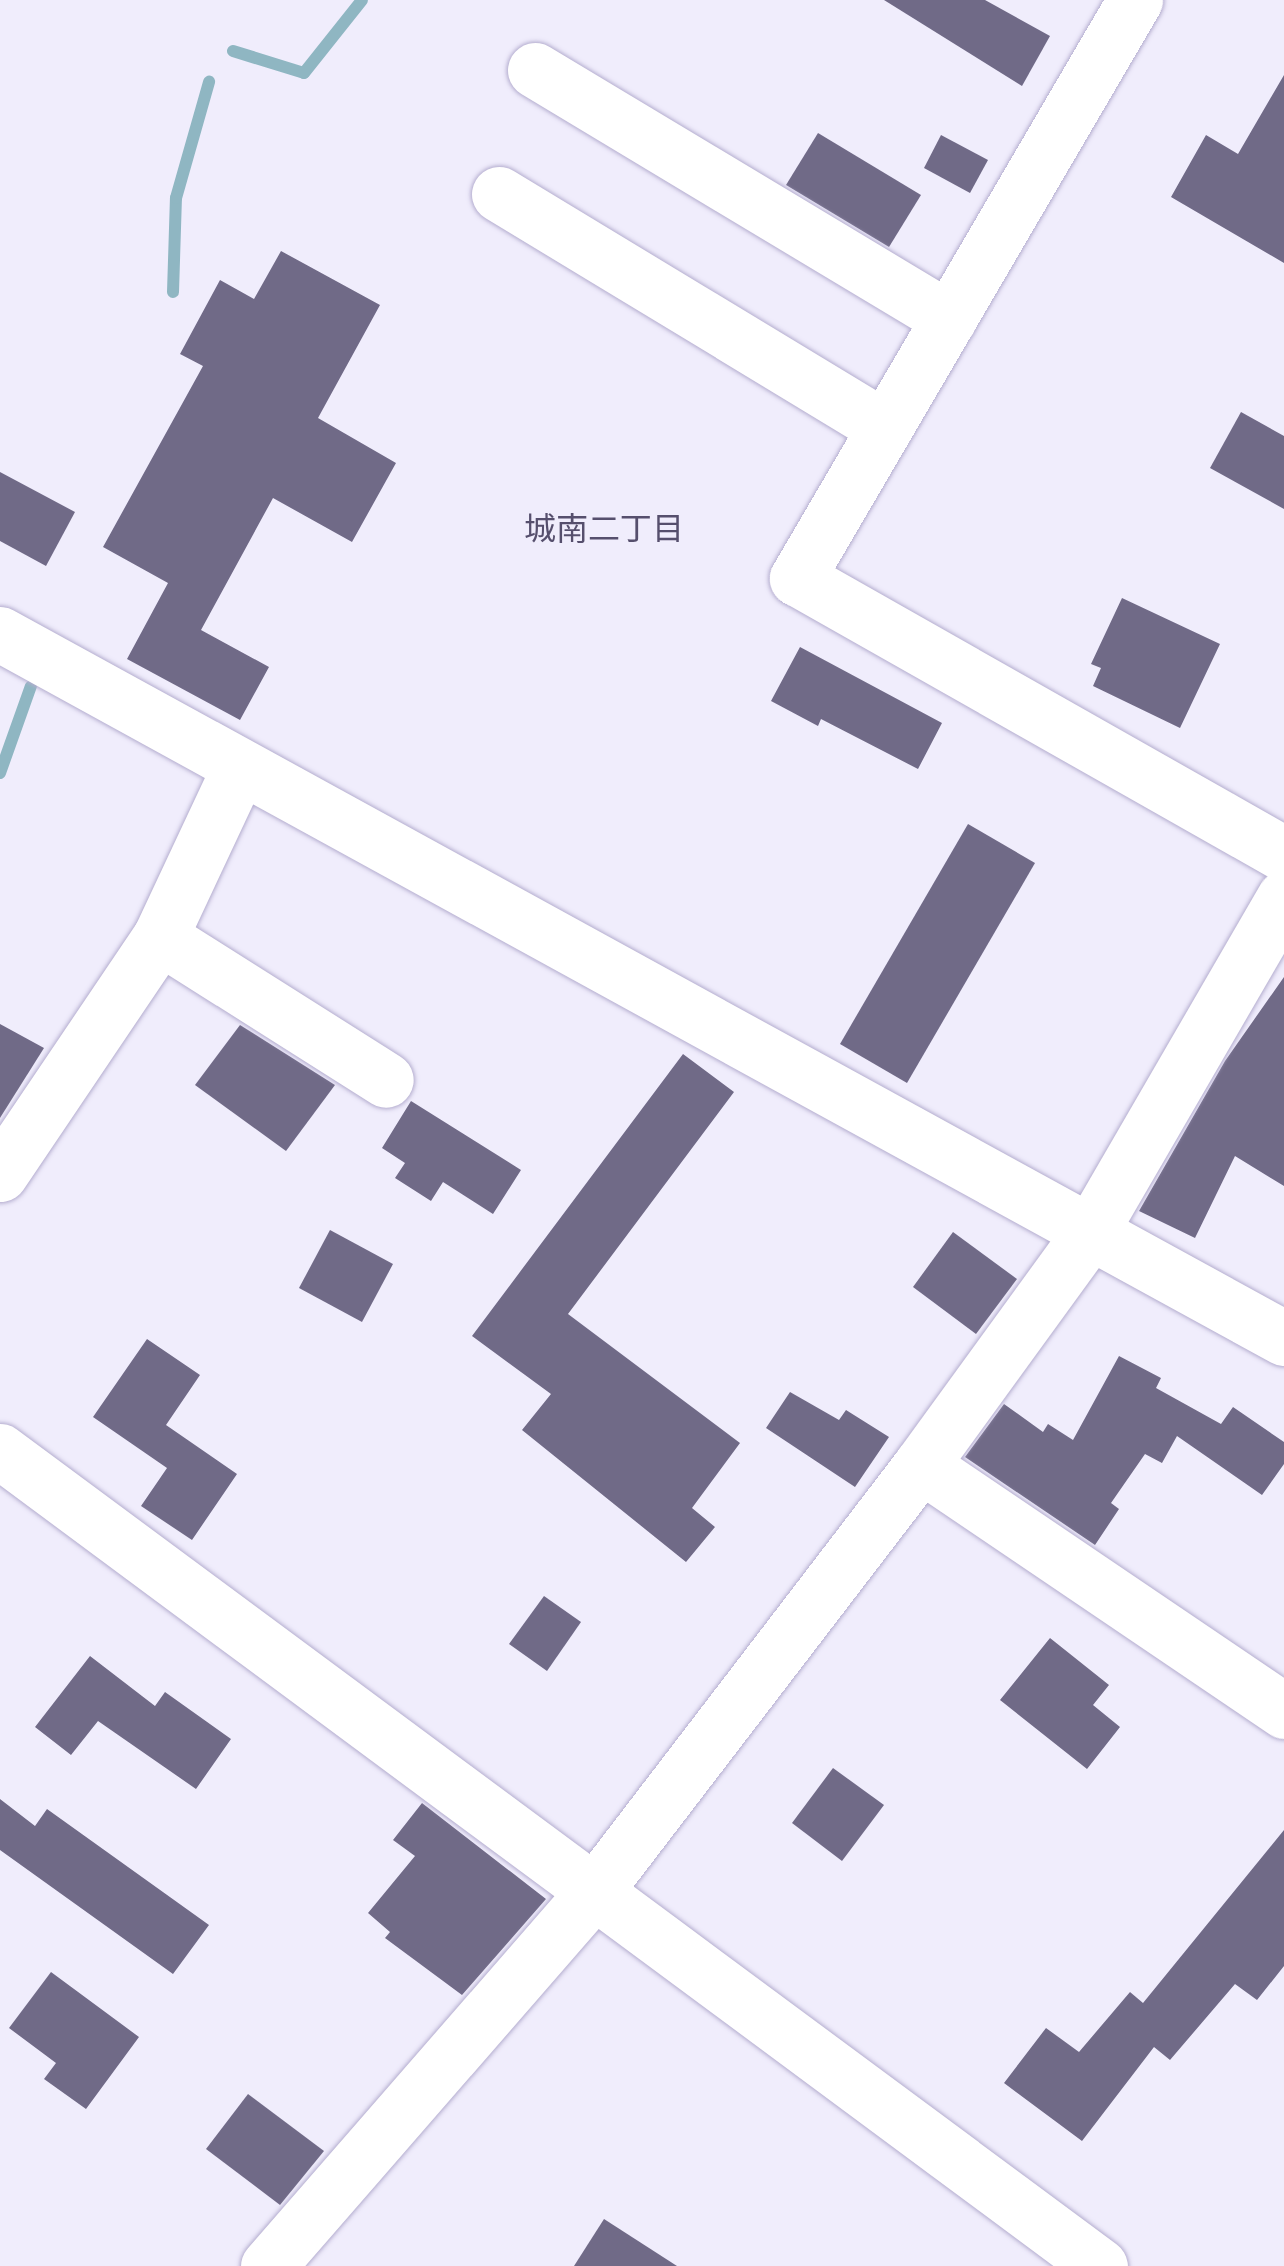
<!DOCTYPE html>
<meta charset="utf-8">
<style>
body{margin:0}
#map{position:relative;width:1284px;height:2266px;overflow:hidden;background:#f0edfc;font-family:Ubuntu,"Noto Sans JP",sans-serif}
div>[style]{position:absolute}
.stream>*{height:12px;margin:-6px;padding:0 6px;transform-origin:6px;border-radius:6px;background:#8fb6c2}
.building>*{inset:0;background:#706a87}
.roads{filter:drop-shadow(0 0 2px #b4adcf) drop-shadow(0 0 2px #b4adcf)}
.minor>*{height:55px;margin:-27.5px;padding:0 27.5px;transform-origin:27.5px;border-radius:27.5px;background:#fff}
span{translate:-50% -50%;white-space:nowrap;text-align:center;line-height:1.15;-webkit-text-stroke:10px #f0edfc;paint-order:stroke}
.neighbourhood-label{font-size:32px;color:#564f6d}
</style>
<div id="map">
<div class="stream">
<i style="left:233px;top:51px;width:74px;rotate:17.2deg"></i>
<i style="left:304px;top:73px;width:93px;rotate:-51.5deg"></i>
<i style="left:173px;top:292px;width:94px;rotate:-88.2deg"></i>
<i style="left:176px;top:198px;width:121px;rotate:-74.1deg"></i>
<i style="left:0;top:773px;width:92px;rotate:-70.4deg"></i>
</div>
<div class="building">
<i style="clip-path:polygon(884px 0,985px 0,1050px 36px,1022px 86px)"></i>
<i style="clip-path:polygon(1284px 75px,1284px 263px,1171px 197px,1206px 135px,1238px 154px)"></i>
<i style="clip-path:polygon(818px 133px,921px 195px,889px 247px,786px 185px)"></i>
<i style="clip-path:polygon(941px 135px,988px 160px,970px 193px,924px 168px)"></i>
<i style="clip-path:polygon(281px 251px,380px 305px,318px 418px,396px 463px,352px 542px,273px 498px,201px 630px,269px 667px,240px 720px,127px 659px,168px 583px,103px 547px,203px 366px,180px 354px,220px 280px,254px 299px)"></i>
<i style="clip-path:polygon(1241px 412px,1284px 436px,1284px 509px,1210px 468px)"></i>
<i style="clip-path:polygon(0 472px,75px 512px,46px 566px,0 541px)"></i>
<i style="clip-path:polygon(1122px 598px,1220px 644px,1180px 728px,1093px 686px,1101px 668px,1091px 664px)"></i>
<i style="clip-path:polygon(800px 647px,942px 723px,918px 769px,821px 719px,818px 726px,771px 701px)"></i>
<i style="clip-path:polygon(968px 824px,1035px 863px,907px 1083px,840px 1044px)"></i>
<i style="clip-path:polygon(1284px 977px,1284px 1186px,1235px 1156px,1195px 1238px,1139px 1211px,1225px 1061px)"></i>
<i style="clip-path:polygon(0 1024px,44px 1048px,0 1118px)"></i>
<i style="clip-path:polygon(240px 1025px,335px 1085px,286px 1151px,195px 1085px)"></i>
<i style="clip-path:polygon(683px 1054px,734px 1092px,568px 1314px,740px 1443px,692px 1508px,715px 1527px,686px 1562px,522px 1430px,551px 1394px,472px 1336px)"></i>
<i style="clip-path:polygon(411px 1101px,521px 1170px,493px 1214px,443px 1182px,431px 1201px,395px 1178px,405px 1163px,382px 1148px)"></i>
<i style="clip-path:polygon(330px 1230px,393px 1264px,362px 1322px,299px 1288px)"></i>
<i style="clip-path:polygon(953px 1232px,1017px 1279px,976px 1334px,913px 1287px)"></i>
<i style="clip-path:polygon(147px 1339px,200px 1375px,166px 1425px,237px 1474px,192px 1540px,141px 1506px,167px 1468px,93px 1417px)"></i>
<i style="clip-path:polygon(1119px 1356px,1161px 1378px,1156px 1388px,1221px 1424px,1233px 1407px,1284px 1442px,1284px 1464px,1262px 1495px,1177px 1436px,1162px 1463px,1145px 1454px,1111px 1503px,1119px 1509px,1095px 1545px,965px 1457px,1004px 1404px,1043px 1432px,1048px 1424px,1073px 1440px)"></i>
<i style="clip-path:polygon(790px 1392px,839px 1420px,846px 1410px,889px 1437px,855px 1487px,766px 1428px)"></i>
<i style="clip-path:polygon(544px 1596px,581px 1622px,547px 1671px,509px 1644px)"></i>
<i style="clip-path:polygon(1050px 1638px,1109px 1685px,1093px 1705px,1120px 1727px,1087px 1769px,1000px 1700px)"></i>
<i style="clip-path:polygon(90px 1656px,155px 1706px,165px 1692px,231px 1739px,196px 1789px,98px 1721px,71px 1755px,35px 1727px)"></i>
<i style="clip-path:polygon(833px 1768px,884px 1805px,842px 1861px,792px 1823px)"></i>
<i style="clip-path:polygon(0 1799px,35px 1826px,47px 1809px,209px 1925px,173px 1974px,0 1850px)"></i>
<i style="clip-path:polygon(422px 1803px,546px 1899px,462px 1995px,385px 1938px,390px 1932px,368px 1913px,415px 1856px,393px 1840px)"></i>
<i style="clip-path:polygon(1284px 1830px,1284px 1966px,1257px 2000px,1235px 1984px,1170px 2060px,1154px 2047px,1082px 2141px,1004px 2083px,1046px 2028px,1079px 2052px,1130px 1992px,1143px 2003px)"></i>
<i style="clip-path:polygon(51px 1972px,139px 2037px,86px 2109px,44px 2079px,56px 2063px,9px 2028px)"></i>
<i style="clip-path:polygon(248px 2094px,324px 2151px,280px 2205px,206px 2149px)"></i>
<i style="clip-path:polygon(604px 2219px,677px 2266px,574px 2266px)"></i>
</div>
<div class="roads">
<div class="minor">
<i style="left:1135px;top:0;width:670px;rotate:120.32deg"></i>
<i style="left:797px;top:578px;width:560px;rotate:29.54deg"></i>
<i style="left:535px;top:70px;width:483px;rotate:31deg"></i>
<i style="left:499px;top:194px;width:451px;rotate:31.2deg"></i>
<i style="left:0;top:634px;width:1464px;rotate:28.74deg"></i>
<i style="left:160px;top:937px;width:267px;rotate:32.3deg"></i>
<i style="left:0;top:1174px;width:286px;rotate:-56deg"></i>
<i style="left:160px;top:937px;width:187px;rotate:-64.9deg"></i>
<i style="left:0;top:1451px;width:1369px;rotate:36.54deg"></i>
<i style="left:921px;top:1465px;width:439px;rotate:34.1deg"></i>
<i style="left:268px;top:2266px;width:501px;rotate:-48.96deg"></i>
<i style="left:597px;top:1888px;width:533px;rotate:-52.55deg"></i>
<i style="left:921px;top:1465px;width:286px;rotate:-54deg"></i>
<i style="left:1089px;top:1234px;width:389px;rotate:-59.9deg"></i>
</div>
</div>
<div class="neighbourhood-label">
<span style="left:604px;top:528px">城南二丁目</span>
</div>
</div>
